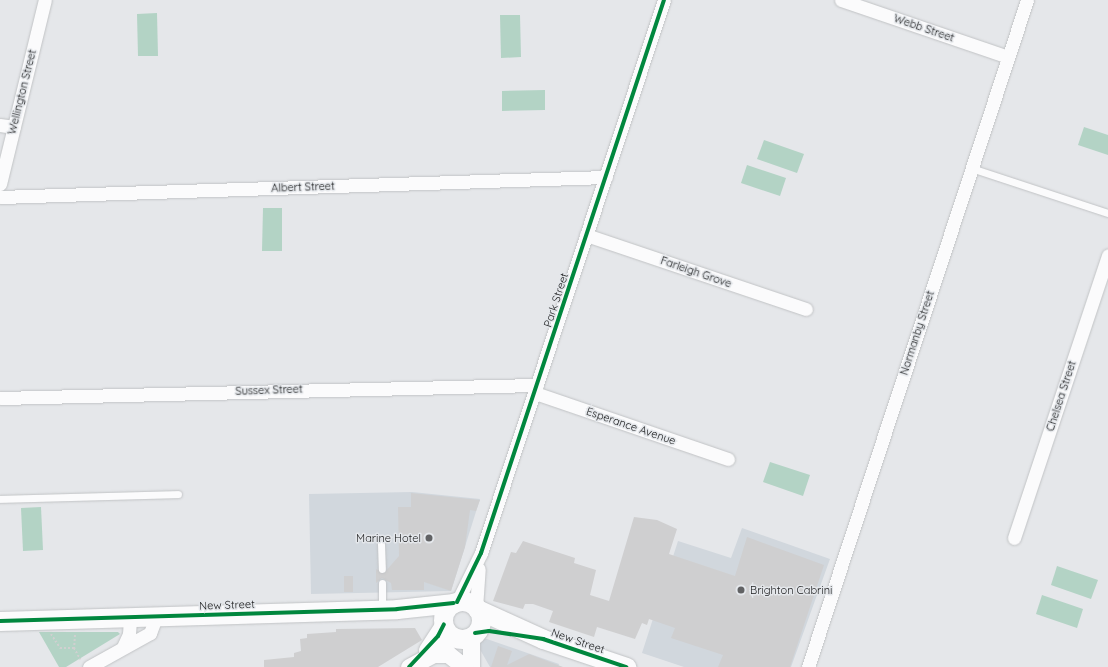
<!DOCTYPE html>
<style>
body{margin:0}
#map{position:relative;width:1108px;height:667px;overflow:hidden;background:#e5e7ea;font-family:Quicksand,sans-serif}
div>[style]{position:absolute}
.built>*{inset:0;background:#d1d7dd}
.green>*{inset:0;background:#b3d3c5}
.building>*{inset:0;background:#cfcfd0}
.path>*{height:2px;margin-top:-1px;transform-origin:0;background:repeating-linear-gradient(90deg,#d0d0d0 0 2px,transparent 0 4px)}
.roads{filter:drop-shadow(0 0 1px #c1c3c5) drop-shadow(0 0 1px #c1c3c5)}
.service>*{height:7px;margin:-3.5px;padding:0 3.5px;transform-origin:3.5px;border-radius:3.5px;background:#fbfbfc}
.minor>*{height:13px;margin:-6.5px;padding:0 6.5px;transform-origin:6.5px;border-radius:6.5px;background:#fbfbfc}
.tertiary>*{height:17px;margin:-8.5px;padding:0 8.5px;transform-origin:8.5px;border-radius:8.5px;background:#fbfbfc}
.secondary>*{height:19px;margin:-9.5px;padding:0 9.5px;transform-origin:9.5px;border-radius:9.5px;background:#fbfbfc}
.secondary>.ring{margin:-9.5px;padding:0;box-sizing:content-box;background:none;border:19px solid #fbfbfc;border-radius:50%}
.cycleway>*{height:4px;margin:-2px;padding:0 2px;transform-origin:2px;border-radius:2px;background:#00873e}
.dots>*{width:11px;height:11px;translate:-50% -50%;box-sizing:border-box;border:2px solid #e4e7eb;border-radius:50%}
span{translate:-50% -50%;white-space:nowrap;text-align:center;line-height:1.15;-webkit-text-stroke:3px #e4e7eb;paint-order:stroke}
.street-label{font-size:11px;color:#1a1b1c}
.poi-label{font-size:11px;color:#1a1b1c}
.right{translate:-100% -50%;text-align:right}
.left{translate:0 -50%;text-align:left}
</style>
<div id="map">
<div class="built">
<i style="clip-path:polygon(412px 492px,480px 499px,451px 591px,311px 594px,309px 494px)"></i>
<i style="clip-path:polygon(742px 528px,830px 559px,791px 667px,684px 667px,642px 653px,678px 541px,731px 558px)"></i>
<i style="clip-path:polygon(484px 638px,559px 664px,558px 667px,490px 667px,478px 646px)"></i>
</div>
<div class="green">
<i style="clip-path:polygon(157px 13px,158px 56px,138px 56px,137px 14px)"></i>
<i style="clip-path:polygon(500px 15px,520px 15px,521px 57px,501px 58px)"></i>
<i style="clip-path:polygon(545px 90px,545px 110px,502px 111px,502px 91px)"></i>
<i style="clip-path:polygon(1084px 127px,1108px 135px,1108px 155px,1078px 145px)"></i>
<i style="clip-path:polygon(764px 140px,804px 154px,797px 173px,757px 159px)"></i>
<i style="clip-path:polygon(747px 165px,786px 178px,780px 196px,741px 183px)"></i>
<i style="clip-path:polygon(263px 208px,282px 208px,282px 251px,262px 251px)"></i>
<i style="clip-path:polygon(770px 462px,810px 475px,803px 496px,763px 482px)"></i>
<i style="clip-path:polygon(41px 507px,43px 550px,23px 551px,21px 508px)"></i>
<i style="clip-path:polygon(1057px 566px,1098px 580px,1091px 599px,1051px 585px)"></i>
<i style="clip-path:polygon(1042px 595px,1083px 609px,1077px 628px,1036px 614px)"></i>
<i style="clip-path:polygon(39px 632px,118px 632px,120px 634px,66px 667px,59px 667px)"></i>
</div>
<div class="building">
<i style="clip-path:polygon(411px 493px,480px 500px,476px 511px,470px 510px,465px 547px,451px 591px,424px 582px,424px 590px,392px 590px,391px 583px,382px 578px,376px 583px,376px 569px,384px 573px,399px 556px,398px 507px,411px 507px)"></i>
<i style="clip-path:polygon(634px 517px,657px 520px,677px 529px,669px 554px,735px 576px,747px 537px,824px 565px,790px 667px,718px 667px,723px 655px,671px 638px,675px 628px,649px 619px,647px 625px,642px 623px,635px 639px,597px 627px,594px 637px,549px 622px,553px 611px,533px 604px,525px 604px,523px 609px,493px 601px,511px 552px,516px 553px,523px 541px,575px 558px,574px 563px,596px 570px,590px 595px,609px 601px)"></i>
<i style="clip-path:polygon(344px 576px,353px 576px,353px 592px,344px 592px)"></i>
<i style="clip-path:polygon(415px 628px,422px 640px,378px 667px,264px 667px,264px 660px,294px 657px,294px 653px,301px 651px,300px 639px,307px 638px,307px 634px,336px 632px,336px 629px)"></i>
<i style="clip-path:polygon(498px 646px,512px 651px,507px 665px,529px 654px,563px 667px,491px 667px)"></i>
</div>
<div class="path">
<i style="left:51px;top:634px;width:17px;rotate:57deg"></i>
<i style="left:60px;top:648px;width:14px"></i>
<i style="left:75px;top:635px;width:13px;rotate:94deg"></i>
<i style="left:74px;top:648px;width:13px;rotate:61deg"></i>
</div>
<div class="roads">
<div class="service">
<i style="left:971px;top:168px;width:144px;rotate:18.2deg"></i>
<i style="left:0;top:499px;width:178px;rotate:-1.6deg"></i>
<i style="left:381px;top:544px;width:25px;rotate:88deg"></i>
<i style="left:382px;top:583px;width:26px;rotate:90deg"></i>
</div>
<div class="minor">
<i style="left:841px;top:0;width:176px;rotate:18.8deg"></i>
<i style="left:0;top:125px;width:14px;rotate:8deg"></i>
<i style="left:0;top:184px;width:189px;rotate:-76.3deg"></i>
<i style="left:0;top:197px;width:606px;rotate:-1.89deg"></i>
<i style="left:586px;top:235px;width:232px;rotate:18.6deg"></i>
<i style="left:535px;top:393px;width:204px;rotate:18.9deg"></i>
<i style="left:0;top:398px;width:537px;rotate:-1.39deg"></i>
<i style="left:1014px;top:538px;width:298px;rotate:-71.6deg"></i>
<i style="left:457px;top:602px;width:55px;rotate:-63.9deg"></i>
<i style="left:481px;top:553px;width:582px;rotate:-71.69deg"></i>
<i style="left:476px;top:608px;width:39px;rotate:-86deg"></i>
<i style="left:123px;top:647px;width:14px;rotate:-65deg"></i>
<i style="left:129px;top:634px;width:16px;rotate:-86deg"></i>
<i style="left:89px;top:667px;width:70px;rotate:-29.1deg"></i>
<i style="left:150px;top:633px;width:17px;rotate:-69deg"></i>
<i style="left:808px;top:667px;width:702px;rotate:-71.82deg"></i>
</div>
<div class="tertiary">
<i style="left:471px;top:636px;width:31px;rotate:90deg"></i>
<i style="left:427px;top:650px;width:31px;rotate:-57deg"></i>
<i style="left:433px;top:654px;width:15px"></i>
<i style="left:448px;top:654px;width:21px;rotate:39deg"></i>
<i style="left:409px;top:667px;width:27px;rotate:-28deg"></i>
<i style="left:433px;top:654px;width:27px;rotate:-42deg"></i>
</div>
<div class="secondary">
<i class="ring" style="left:443px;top:601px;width:19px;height:19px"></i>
<i style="left:477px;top:609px;width:72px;rotate:24.4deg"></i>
<i style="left:543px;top:639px;width:88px;rotate:18.6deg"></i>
<i style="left:0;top:621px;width:397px;rotate:-1.7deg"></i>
<i style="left:397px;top:609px;width:57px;rotate:-6deg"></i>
</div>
</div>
<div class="cycleway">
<i style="left:457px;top:602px;width:55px;rotate:-63.9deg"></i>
<i style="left:481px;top:553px;width:582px;rotate:-71.69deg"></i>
<i style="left:0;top:621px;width:397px;rotate:-1.7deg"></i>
<i style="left:397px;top:609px;width:57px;rotate:-6deg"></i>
<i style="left:475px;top:633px;width:14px;rotate:-8deg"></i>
<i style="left:489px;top:631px;width:55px;rotate:8.4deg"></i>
<i style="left:543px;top:639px;width:88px;rotate:18.6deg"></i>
<i style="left:409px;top:667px;width:42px;rotate:-46.9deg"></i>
<i style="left:438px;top:636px;width:13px;rotate:-63deg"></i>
</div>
<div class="dots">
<i style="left:429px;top:538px;background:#616264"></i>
<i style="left:741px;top:590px;background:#616264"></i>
</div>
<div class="street-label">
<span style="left:924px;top:28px;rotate:19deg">Webb Street</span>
<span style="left:22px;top:92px;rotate:-76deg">Wellington Street</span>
<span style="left:303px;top:187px;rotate:-2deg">Albert Street</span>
<span style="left:696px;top:272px;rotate:19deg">Farleigh Grove</span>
<span style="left:556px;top:300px;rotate:-72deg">Park Street</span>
<span style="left:917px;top:333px;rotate:-72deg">Normanby Street</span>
<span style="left:269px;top:390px;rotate:-2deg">Sussex Street</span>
<span style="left:1061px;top:396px;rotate:-72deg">Chelsea Street</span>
<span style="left:631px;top:426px;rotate:19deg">Esperance Avenue</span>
<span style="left:227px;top:605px;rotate:-2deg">New Street</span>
<span style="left:578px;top:641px;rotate:19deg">New Street</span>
</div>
<div class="poi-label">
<span class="right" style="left:421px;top:538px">Marine Hotel</span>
<span class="left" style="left:750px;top:590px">Brighton Cabrini</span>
</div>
</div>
